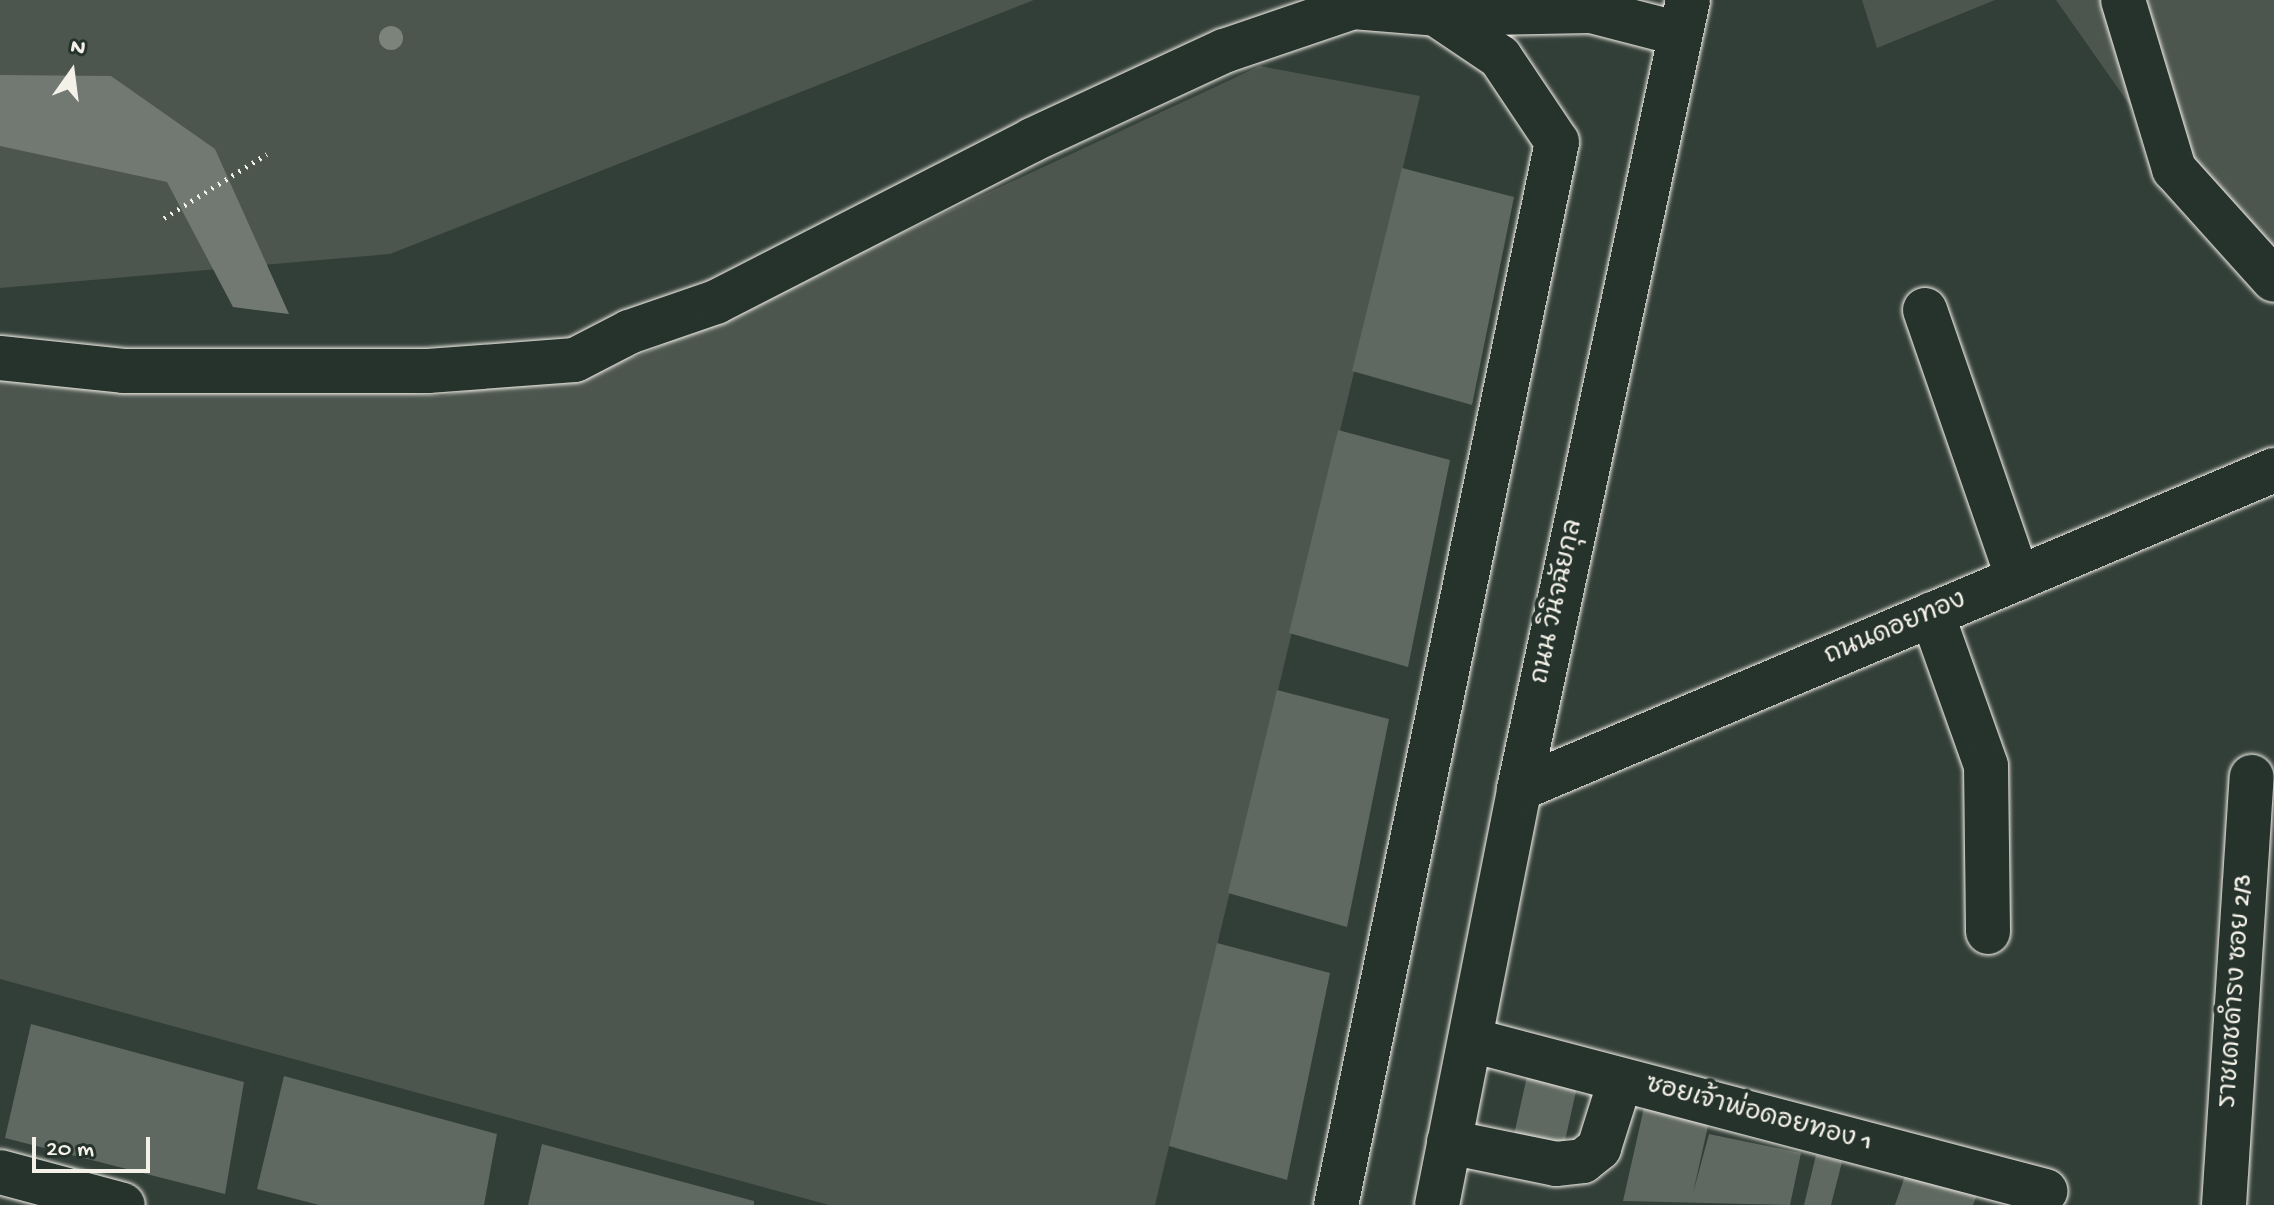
<!DOCTYPE html>
<meta charset="utf-8">
<style>
body{margin:0}
#map{position:relative;width:2274px;height:1205px;overflow:hidden;background:#323e38;font-family:"Gochi Hand","Playpen Sans Thai",sans-serif}
div>[style]{position:absolute}
.green>*{inset:0;background:#4c564f}
.water>*{inset:0;background:#727972}
.building>*{inset:0;background:#5f6861}
.path>*{height:5px;margin-top:-2.5px;transform-origin:0;background:repeating-linear-gradient(90deg,#f4f1e8 0 2px,transparent 0 8px)}
.roads{filter:drop-shadow(0 0 2px #f4f1e8) drop-shadow(0 0 2px #f4f1e8)}
.minor>*{height:44px;margin:-22px;padding:0 22px;transform-origin:22px;border-radius:22px;background:#26332d}
.trees>*{width:24px;height:24px;margin:-12px;border-radius:50%;background:#7c837b}
span{translate:-50% -50%;white-space:nowrap;text-align:center;line-height:1.15;-webkit-text-stroke:8px #26332d;paint-order:stroke}
.street-label{font-size:26px;color:#f4f1e8}
.north{position:absolute;left:32px;top:32px;width:80px;height:80px;-webkit-text-stroke:6px #26332d;paint-order:stroke;rotate:14deg;font-size:22px;font-weight:700;line-height:32px;text-align:center;color:#f4f1e8}
.north::after{content:'';display:block;margin:auto;width:28px;height:36px;background:#f4f1e8;clip-path:polygon(50% 0,100% 100%,50% 72%,0 100%)}
.scale{position:absolute;left:32px;top:1137px;width:118px;height:36px;box-sizing:border-box;border:4px solid #f4f1e8;border-top:0;padding-left:10px;font-size:24px;line-height:28px;white-space:nowrap;color:#f4f1e8;-webkit-text-stroke:6px #26332d;paint-order:stroke}
</style>
<div id="map">
<div class="green">
<i style="clip-path:polygon(0 0,1034px 0,390px 254px,0 288px)"></i>
<i style="clip-path:polygon(1862px 0,1995px 0,1877px 48px)"></i>
<i style="clip-path:polygon(2056px 0,2274px 0,2274px 280px,2174px 168px)"></i>
<i style="clip-path:polygon(1260px 66px,1420px 96px,1155px 1205px,829px 1205px,0 979px,0 357px,441px 396px,638px 356px)"></i>
</div>
<div class="water">
<i style="clip-path:polygon(0 75px,111px 76px,215px 149px,289px 314px,233px 307px,167px 182px,0 146px)"></i>
</div>
<div class="building">
<i style="clip-path:polygon(1402px 168px,1514px 197px,1472px 405px,1352px 371px)"></i>
<i style="clip-path:polygon(1338px 430px,1450px 460px,1408px 667px,1289px 633px)"></i>
<i style="clip-path:polygon(1277px 690px,1389px 719px,1347px 927px,1228px 893px)"></i>
<i style="clip-path:polygon(1217px 943px,1330px 973px,1287px 1180px,1169px 1146px)"></i>
<i style="clip-path:polygon(31px 1024px,244px 1082px,225px 1194px,5px 1138px)"></i>
<i style="clip-path:polygon(284px 1076px,497px 1134px,484px 1205px,319px 1205px,257px 1189px)"></i>
<i style="clip-path:polygon(1527px 1076px,1577px 1087px,1562px 1154px,1512px 1144px)"></i>
<i style="clip-path:polygon(1645px 1103px,1710px 1117px,1693px 1193px,1709px 1134px,1801px 1153px,1790px 1205px,1623px 1201px)"></i>
<i style="clip-path:polygon(542px 1144px,754px 1201px,754px 1205px,528px 1205px)"></i>
<i style="clip-path:polygon(1816px 1155px,1842px 1162px,1831px 1205px,1804px 1205px)"></i>
<i style="clip-path:polygon(1907px 1170px,1977px 1195px,1973px 1205px,1895px 1205px)"></i>
</div>
<div class="path">
<i style="left:164px;top:218px;width:121px;rotate:-31.9deg"></i>
</div>
<div class="roads">
<div class="minor">
<i style="left:2123px;top:0;width:177px;rotate:73.2deg"></i>
<i style="left:2174px;top:169px;width:149px;rotate:48deg"></i>
<i style="left:1436px;top:14px;width:155px;rotate:-1.1deg"></i>
<i style="left:1591px;top:11px;width:92px;rotate:14.5deg"></i>
<i style="left:1925px;top:310px;width:284px;rotate:70.9deg"></i>
<i style="left:0;top:358px;width:124px;rotate:6deg"></i>
<i style="left:123px;top:371px;width:305px"></i>
<i style="left:428px;top:371px;width:147px;rotate:-4.3deg"></i>
<i style="left:575px;top:360px;width:61px;rotate:-27.4deg"></i>
<i style="left:629px;top:332px;width:92px;rotate:-19deg"></i>
<i style="left:716px;top:302px;width:355px;rotate:-27.1deg"></i>
<i style="left:1032px;top:140px;width:212px;rotate:-24.9deg"></i>
<i style="left:1224px;top:51px;width:136px;rotate:-18.8deg"></i>
<i style="left:1353px;top:7px;width:83px;rotate:4.8deg"></i>
<i style="left:1436px;top:14px;width:77px;rotate:33.9deg"></i>
<i style="left:1500px;top:57px;width:102px;rotate:56.2deg"></i>
<i style="left:1557px;top:142px;width:1086px;rotate:101.74deg"></i>
<i style="left:1932px;top:614px;width:161px;rotate:70.4deg"></i>
<i style="left:1986px;top:766px;width:166px;rotate:89.3deg"></i>
<i style="left:1519px;top:789px;width:820px;rotate:-22.9deg"></i>
<i style="left:1471px;top:1040px;width:594px;rotate:14.74deg"></i>
<i style="left:1449px;top:1142px;width:109px;rotate:11.6deg"></i>
<i style="left:1556px;top:1164px;width:27px;rotate:-6deg"></i>
<i style="left:1583px;top:1161px;width:21px;rotate:-39deg"></i>
<i style="left:1599px;top:1148px;width:57px;rotate:-72.5deg"></i>
<i style="left:0;top:1172px;width:127px;rotate:15deg"></i>
<i style="left:1437px;top:1205px;width:424px;rotate:-78.8deg"></i>
<i style="left:1519px;top:789px;width:807px;rotate:-77.91deg"></i>
<i style="left:2224px;top:1205px;width:429px;rotate:-86.3deg"></i>
</div>
</div>
<div class="trees">
<i style="left:391px;top:38px"></i>
</div>
<div class="street-label">
<span style="left:1559px;top:602px;rotate:-78deg">ถนน วินิจฉัยกุล</span>
<span style="left:1896px;top:630px;rotate:-23deg">ถนนดอยทอง</span>
<span style="left:2238px;top:991px;rotate:-86deg">ราชเดชดำรง ซอย 2/3</span>
<span style="left:1758px;top:1116px;rotate:15deg">ซอยเจ้าพ่อดอยทอง 1</span>
</div>
<div class="north">N</div>
<div class="scale">20 m</div>
</div>
